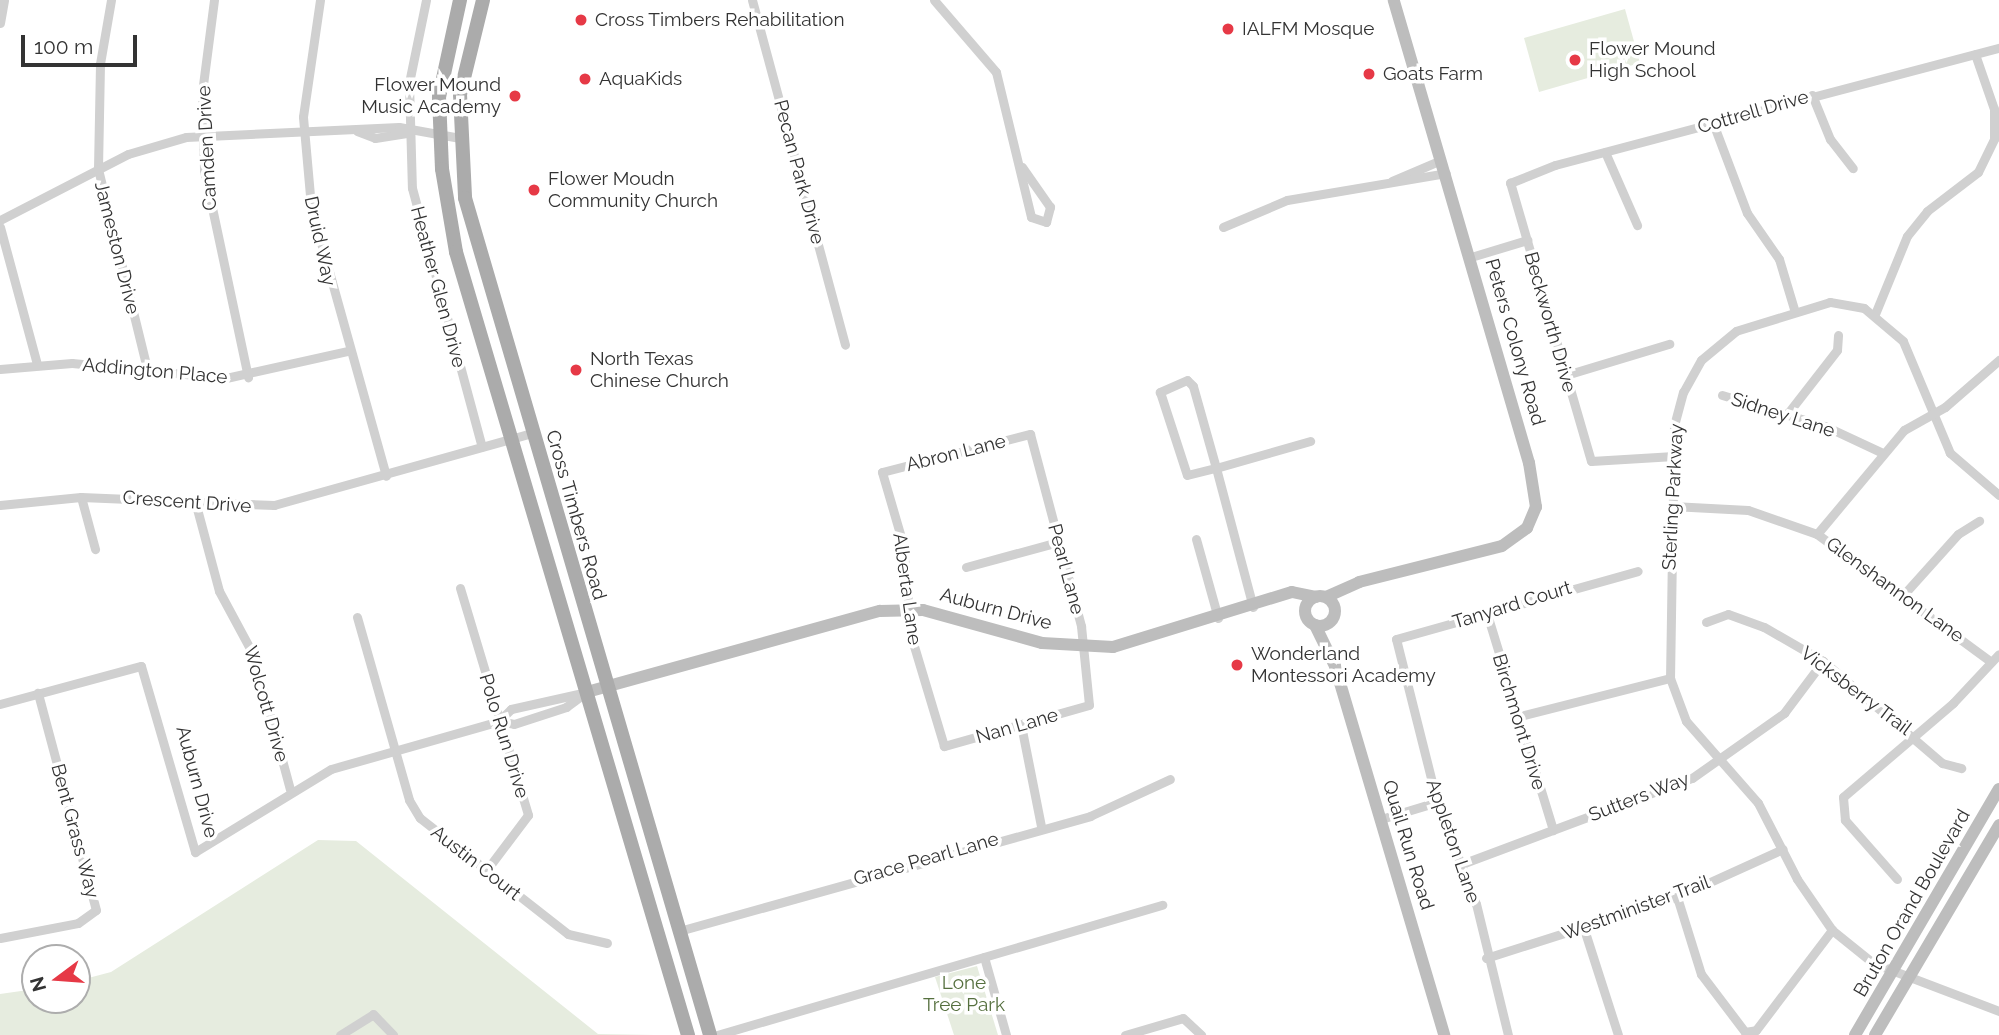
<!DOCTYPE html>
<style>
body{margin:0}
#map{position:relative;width:1999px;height:1035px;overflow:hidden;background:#fff;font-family:Raleway,sans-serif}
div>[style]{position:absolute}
.green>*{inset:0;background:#e6ecdf}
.street>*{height:9px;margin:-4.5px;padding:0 4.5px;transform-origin:4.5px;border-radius:4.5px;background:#d0d0d0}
.secondary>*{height:12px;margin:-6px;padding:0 6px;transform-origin:6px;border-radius:6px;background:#bdbdbd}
.secondary>.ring{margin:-6px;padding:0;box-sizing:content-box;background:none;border:12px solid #bdbdbd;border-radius:50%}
.primary>*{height:14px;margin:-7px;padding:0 7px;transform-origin:7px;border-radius:7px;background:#ababab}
.dots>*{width:19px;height:19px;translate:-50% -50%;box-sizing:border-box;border:4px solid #fff;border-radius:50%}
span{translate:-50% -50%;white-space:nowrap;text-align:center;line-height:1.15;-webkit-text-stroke:7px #fff;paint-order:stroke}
.poi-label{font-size:19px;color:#333}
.left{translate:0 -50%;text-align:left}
.right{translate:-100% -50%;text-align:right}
.street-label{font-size:19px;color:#333}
.park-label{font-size:19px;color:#56703f}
.north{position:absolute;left:21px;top:944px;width:70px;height:70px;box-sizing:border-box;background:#fff;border:2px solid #adadad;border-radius:50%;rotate:254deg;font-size:19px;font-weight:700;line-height:28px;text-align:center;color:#333}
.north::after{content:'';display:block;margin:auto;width:24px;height:32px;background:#e63946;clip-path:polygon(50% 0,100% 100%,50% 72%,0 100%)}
.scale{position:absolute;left:21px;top:35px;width:116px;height:32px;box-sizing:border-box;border:4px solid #333;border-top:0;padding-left:9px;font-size:21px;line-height:24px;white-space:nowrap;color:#333;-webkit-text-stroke:5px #fff;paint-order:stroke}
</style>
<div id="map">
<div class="green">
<i style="clip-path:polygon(1625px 9px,1640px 63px,1539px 92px,1524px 38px)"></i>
<i style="clip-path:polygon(318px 840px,356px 841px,598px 1034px,655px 1035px,0 1035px,0 994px,35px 989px,35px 1000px,77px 1000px,77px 981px,111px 972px)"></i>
<i style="clip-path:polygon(977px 966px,998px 1035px,954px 1035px,935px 977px)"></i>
</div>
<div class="street">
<i style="left:111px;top:0;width:65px;rotate:99.8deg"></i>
<i style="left:100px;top:64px;width:105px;rotate:91.1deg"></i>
<i style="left:98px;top:169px;width:206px;rotate:76.2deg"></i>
<i style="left:214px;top:0;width:93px;rotate:97.4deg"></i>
<i style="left:202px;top:92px;width:78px;rotate:88.5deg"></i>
<i style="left:204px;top:170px;width:212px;rotate:78deg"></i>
<i style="left:320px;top:0;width:118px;rotate:98.3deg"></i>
<i style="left:303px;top:117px;width:90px;rotate:84.9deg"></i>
<i style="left:311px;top:207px;width:279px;rotate:74.4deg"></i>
<i style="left:426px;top:0;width:85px;rotate:101.6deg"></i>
<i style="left:409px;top:83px;width:105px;rotate:88.4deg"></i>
<i style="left:412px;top:188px;width:268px;rotate:74.9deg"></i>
<i style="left:752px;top:0;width:357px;rotate:74.9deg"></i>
<i style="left:934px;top:0;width:95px;rotate:49.3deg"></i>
<i style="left:996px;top:72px;width:149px;rotate:76.4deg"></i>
<i style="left:1031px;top:217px;width:16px;rotate:18deg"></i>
<i style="left:1046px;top:222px;width:16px;rotate:-75deg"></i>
<i style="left:1050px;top:207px;width:49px;rotate:-125deg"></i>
<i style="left:0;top:23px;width:23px;rotate:-80deg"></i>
<i style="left:1812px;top:95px;width:48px;rotate:67.8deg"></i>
<i style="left:1830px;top:139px;width:37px;rotate:52deg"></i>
<i style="left:1713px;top:123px;width:96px;rotate:69.3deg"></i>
<i style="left:1747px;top:213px;width:56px;rotate:55.2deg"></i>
<i style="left:1779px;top:259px;width:52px;rotate:73.3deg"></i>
<i style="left:357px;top:131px;width:19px;rotate:21deg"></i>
<i style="left:375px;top:138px;width:32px;rotate:-9deg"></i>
<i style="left:1605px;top:152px;width:80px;rotate:66.3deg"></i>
<i style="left:1392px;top:181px;width:53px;rotate:-23.2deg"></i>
<i style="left:0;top:220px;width:144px;rotate:-27.3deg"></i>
<i style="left:128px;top:154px;width:60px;rotate:-16.3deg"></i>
<i style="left:186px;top:137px;width:213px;rotate:-2.7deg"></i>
<i style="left:399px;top:127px;width:62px;rotate:10.2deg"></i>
<i style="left:0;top:227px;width:142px;rotate:74.9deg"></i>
<i style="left:1223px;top:227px;width:69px;rotate:-22.9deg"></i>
<i style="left:1287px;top:200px;width:161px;rotate:-9.6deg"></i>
<i style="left:1471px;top:257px;width:59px;rotate:-16.9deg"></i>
<i style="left:1875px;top:314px;width:84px;rotate:-67.7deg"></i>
<i style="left:1907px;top:236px;width:32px;rotate:-51deg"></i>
<i style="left:1927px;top:211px;width:64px;rotate:-37.4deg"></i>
<i style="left:1978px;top:172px;width:37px;rotate:-64deg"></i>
<i style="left:1994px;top:139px;width:30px;rotate:-90deg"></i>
<i style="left:1994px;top:109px;width:58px;rotate:-109.1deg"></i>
<i style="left:0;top:369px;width:72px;rotate:-4.8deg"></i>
<i style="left:72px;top:363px;width:155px;rotate:5.6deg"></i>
<i style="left:226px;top:378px;width:125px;rotate:-12.5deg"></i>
<i style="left:1566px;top:375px;width:108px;rotate:-16.8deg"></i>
<i style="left:1722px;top:395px;width:108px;rotate:16.8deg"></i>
<i style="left:1825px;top:426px;width:64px;rotate:25deg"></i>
<i style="left:1788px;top:413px;width:80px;rotate:-52.1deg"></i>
<i style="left:1837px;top:350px;width:15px;rotate:-86deg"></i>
<i style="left:1030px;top:434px;width:199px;rotate:75.1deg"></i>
<i style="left:1081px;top:626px;width:79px;rotate:84.2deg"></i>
<i style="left:1089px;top:705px;width:151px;rotate:164.2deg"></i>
<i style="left:944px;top:746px;width:115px;rotate:-106.7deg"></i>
<i style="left:911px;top:636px;width:92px;rotate:-95deg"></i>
<i style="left:903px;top:544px;width:75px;rotate:-106.3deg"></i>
<i style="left:882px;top:472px;width:153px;rotate:-14.4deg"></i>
<i style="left:1674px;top:456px;width:83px;rotate:176.6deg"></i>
<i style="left:1591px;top:461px;width:290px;rotate:-106.2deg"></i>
<i style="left:1510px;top:183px;width:48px;rotate:-21.8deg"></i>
<i style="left:1555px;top:165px;width:459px;rotate:-14.8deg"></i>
<i style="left:1999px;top:495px;width:65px;rotate:-139.4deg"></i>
<i style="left:1950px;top:453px;width:121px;rotate:-112.8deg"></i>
<i style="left:1903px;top:341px;width:51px;rotate:-139.8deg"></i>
<i style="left:1864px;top:308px;width:35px;rotate:-170deg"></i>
<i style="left:1830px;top:302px;width:98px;rotate:162.9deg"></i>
<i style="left:1736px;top:331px;width:45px;rotate:140.4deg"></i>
<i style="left:1701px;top:360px;width:37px;rotate:119deg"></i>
<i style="left:1683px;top:392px;width:34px;rotate:105deg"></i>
<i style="left:1674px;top:425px;width:253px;rotate:90.9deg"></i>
<i style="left:1670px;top:678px;width:46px;rotate:69.6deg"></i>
<i style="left:1686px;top:721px;width:109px;rotate:48.7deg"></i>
<i style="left:1758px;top:803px;width:85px;rotate:62.8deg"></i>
<i style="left:1797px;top:879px;width:62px;rotate:55.5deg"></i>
<i style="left:1832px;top:930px;width:53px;rotate:38.8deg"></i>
<i style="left:1873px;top:963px;width:135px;rotate:20.9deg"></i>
<i style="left:81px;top:497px;width:54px;rotate:74.9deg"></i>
<i style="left:0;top:505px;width:81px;rotate:-5.6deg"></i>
<i style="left:81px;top:497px;width:193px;rotate:2.4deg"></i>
<i style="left:274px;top:505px;width:268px;rotate:-15.6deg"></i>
<i style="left:196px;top:505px;width:89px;rotate:75deg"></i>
<i style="left:219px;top:591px;width:74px;rotate:61.7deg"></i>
<i style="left:254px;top:656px;width:138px;rotate:74.9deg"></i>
<i style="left:1672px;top:506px;width:76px;rotate:3deg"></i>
<i style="left:1748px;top:510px;width:73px;rotate:19.2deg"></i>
<i style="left:1817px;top:534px;width:216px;rotate:36.3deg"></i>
<i style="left:1817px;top:534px;width:136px;rotate:-50.1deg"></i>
<i style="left:1904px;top:430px;width:47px;rotate:-29.3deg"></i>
<i style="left:1945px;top:407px;width:72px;rotate:-41deg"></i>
<i style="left:1196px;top:539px;width:82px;rotate:74.4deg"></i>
<i style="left:966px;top:567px;width:95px;rotate:-15.2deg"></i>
<i style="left:460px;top:588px;width:237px;rotate:73.3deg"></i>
<i style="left:528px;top:815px;width:71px;rotate:127deg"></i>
<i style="left:1905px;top:593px;width:79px;rotate:-48.1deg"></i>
<i style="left:1958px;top:534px;width:25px;rotate:-32deg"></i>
<i style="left:1253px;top:607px;width:144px;rotate:-104.9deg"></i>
<i style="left:1216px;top:468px;width:85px;rotate:-105.7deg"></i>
<i style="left:1193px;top:386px;width:8px;rotate:-135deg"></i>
<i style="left:1187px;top:380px;width:30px;rotate:156deg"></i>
<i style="left:1160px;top:392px;width:87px;rotate:72deg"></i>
<i style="left:1187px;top:475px;width:30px;rotate:-14deg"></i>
<i style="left:1216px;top:468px;width:98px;rotate:-16deg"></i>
<i style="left:1487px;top:614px;width:226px;rotate:73deg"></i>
<i style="left:357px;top:617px;width:190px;rotate:74.1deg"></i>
<i style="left:409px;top:800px;width:21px;rotate:59deg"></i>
<i style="left:420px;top:818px;width:188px;rotate:38.1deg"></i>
<i style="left:568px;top:934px;width:40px;rotate:13deg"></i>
<i style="left:1706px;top:622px;width:23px;rotate:-20deg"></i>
<i style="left:1728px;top:614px;width:38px;rotate:20deg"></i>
<i style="left:1764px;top:627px;width:68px;rotate:30deg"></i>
<i style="left:1823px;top:661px;width:157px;rotate:40.6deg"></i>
<i style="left:1942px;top:763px;width:20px;rotate:15deg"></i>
<i style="left:0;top:704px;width:146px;rotate:-15.1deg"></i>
<i style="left:141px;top:666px;width:194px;rotate:73.8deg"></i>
<i style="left:195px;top:852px;width:159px;rotate:-31.4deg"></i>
<i style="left:331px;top:769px;width:175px;rotate:-15.9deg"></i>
<i style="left:499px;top:721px;width:15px;rotate:11deg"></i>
<i style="left:514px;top:724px;width:55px;rotate:-18.1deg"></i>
<i style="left:566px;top:707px;width:26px;rotate:-36deg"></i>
<i style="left:1516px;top:717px;width:159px;rotate:-14.2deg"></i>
<i style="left:499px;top:721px;width:17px;rotate:-45deg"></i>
<i style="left:511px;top:709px;width:78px;rotate:-12.6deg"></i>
<i style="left:1021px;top:725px;width:103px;rotate:78.8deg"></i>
<i style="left:1381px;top:819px;width:59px;rotate:-16.9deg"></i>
<i style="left:1459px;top:865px;width:249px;rotate:-20.5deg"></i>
<i style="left:1692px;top:778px;width:113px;rotate:-35.2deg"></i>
<i style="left:1784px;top:713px;width:65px;rotate:-53.1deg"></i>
<i style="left:1897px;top:879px;width:79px;rotate:-131.4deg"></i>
<i style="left:1845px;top:820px;width:23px;rotate:-95deg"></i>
<i style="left:1843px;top:797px;width:145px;rotate:-40.5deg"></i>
<i style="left:1953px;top:703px;width:67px;rotate:-46.8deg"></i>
<i style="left:1677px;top:897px;width:81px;rotate:72.7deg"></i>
<i style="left:1701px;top:974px;width:73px;rotate:52.8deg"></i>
<i style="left:1745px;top:1032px;width:11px;rotate:-10deg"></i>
<i style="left:1756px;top:1030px;width:126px;rotate:-52.8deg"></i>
<i style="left:1584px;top:929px;width:111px;rotate:72.2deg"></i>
<i style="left:679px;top:931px;width:427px;rotate:-15.6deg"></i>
<i style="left:1090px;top:816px;width:88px;rotate:-24.8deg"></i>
<i style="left:0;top:938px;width:79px;rotate:-10.9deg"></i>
<i style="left:78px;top:923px;width:22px;rotate:-36deg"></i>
<i style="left:96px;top:910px;width:225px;rotate:-105deg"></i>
<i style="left:984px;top:957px;width:81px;rotate:74.2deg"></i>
<i style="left:1486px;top:958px;width:201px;rotate:-17.7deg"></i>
<i style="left:1677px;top:897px;width:116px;rotate:-24.4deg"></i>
<i style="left:340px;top:1035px;width:39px;rotate:-32deg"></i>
<i style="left:373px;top:1014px;width:29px;rotate:46deg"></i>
<i style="left:717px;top:1035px;width:464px;rotate:-16.3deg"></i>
<i style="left:1125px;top:1035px;width:60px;rotate:-16.3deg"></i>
<i style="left:1183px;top:1018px;width:25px;rotate:43deg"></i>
<i style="left:1508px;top:1035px;width:135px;rotate:-103.7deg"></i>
<i style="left:1476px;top:904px;width:109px;rotate:-110.9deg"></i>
<i style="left:1437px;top:802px;width:168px;rotate:-104.1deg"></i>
<i style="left:1396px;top:639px;width:251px;rotate:-15.7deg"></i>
</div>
<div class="secondary">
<i class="ring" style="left:1305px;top:596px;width:18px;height:18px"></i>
<i style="left:1326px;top:597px;width:36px;rotate:-24deg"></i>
<i style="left:1359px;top:582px;width:147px;rotate:-14.1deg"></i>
<i style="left:1502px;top:546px;width:31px;rotate:-36deg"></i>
<i style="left:1527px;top:528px;width:23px;rotate:-67deg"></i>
<i style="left:1536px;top:507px;width:45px;rotate:-99deg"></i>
<i style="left:1529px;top:463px;width:482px;rotate:-106.3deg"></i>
<i style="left:1315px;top:625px;width:46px;rotate:64deg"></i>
<i style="left:1335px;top:666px;width:385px;rotate:73.5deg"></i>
<i style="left:587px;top:692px;width:304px;rotate:-15.5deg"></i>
<i style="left:880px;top:611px;width:43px;rotate:-1.3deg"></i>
<i style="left:923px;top:610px;width:123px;rotate:15.5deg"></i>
<i style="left:1042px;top:643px;width:71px;rotate:3.2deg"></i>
<i style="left:1113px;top:647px;width:187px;rotate:-17.1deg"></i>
<i style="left:1292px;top:592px;width:24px;rotate:12deg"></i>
<i style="left:1855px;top:1035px;width:285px;rotate:-59.7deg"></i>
<i style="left:1875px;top:1035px;width:244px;rotate:-59.4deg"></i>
</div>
<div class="primary">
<i style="left:460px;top:0;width:99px;rotate:102.2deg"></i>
<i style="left:439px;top:97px;width:72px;rotate:87.6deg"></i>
<i style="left:442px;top:169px;width:84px;rotate:80.4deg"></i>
<i style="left:456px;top:252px;width:817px;rotate:73.5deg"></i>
<i style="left:483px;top:0;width:97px;rotate:103.7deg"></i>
<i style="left:460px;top:94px;width:104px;rotate:87.2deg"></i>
<i style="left:465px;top:198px;width:872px;rotate:73.68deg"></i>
</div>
<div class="dots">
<i style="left:581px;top:20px;background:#e63946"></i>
<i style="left:1228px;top:29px;background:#e63946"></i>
<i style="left:1575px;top:60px;background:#e63946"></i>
<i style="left:1369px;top:74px;background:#e63946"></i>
<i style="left:585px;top:79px;background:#e63946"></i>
<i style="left:515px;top:96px;background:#e63946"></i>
<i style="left:534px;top:190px;background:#e63946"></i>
<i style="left:576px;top:370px;background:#e63946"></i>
<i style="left:1237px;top:665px;background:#e63946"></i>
</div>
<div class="poi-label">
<span class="left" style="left:595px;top:20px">Cross Timbers Rehabilitation</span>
<span class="left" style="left:1242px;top:29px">IALFM Mosque</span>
<span class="left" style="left:1589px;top:60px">Flower Mound<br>High School</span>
<span class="left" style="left:1383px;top:74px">Goats Farm</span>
<span class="left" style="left:599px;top:79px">AquaKids</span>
<span class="right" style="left:501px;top:96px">Flower Mound<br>Music Academy</span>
<span class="left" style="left:548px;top:190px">Flower Moudn<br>Community Church</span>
<span class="left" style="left:590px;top:370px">North Texas<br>Chinese Church</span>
<span class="left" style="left:1251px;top:665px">Wonderland<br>Montessori Academy</span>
</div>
<div class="street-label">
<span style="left:1753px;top:112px;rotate:-16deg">Cottrell Drive</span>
<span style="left:207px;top:148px;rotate:-93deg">Camden Drive</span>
<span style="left:799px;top:172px;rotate:75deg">Pecan Park Drive</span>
<span style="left:320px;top:241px;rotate:78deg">Druid Way</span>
<span style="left:117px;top:248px;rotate:76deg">Jameston Drive</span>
<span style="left:438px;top:287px;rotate:75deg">Heather Glen Drive</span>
<span style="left:1550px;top:322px;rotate:74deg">Beckworth Drive</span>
<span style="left:1515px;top:342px;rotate:74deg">Peters Colony Road</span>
<span style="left:155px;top:371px;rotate:5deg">Addington Place</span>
<span style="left:1783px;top:415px;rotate:18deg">Sidney Lane</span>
<span style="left:956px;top:453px;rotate:-14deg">Abron Lane</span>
<span style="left:1673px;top:497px;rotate:-87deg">Sterling Parkway</span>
<span style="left:187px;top:502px;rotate:4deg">Crescent Drive</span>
<span style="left:576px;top:515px;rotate:74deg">Cross Timbers Road</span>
<span style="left:1066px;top:569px;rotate:75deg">Pearl Lane</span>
<span style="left:907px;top:589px;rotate:82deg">Alberta Lane</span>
<span style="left:1895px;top:590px;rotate:36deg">Glenshannon Lane</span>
<span style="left:1512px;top:605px;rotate:-17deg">Tanyard Court</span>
<span style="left:996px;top:609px;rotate:15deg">Auburn Drive</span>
<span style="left:1856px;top:691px;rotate:37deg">Vicksberry Trail</span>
<span style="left:266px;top:704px;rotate:74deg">Wolcott Drive</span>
<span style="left:1519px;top:722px;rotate:73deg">Birchmont Drive</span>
<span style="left:1017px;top:726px;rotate:-16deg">Nan Lane</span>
<span style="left:504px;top:736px;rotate:73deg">Polo Run Drive</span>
<span style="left:197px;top:782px;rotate:75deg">Auburn Drive</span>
<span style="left:1639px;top:797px;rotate:-21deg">Sutters Way</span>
<span style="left:75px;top:831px;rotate:75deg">Bent Grass Way</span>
<span style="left:1453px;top:841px;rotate:71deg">Appleton Lane</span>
<span style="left:1408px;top:845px;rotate:73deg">Quail Run Road</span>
<span style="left:926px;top:859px;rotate:-16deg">Grace Pearl Lane</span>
<span style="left:476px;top:863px;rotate:38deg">Austin Court</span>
<span style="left:1912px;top:903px;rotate:-60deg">Bruton Orand Boulevard</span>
<span style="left:1636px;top:908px;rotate:-20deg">Westminister Trail</span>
</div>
<div class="park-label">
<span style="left:964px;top:994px">Lone<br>Tree Park</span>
</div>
<div class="north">N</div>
<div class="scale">100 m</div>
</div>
